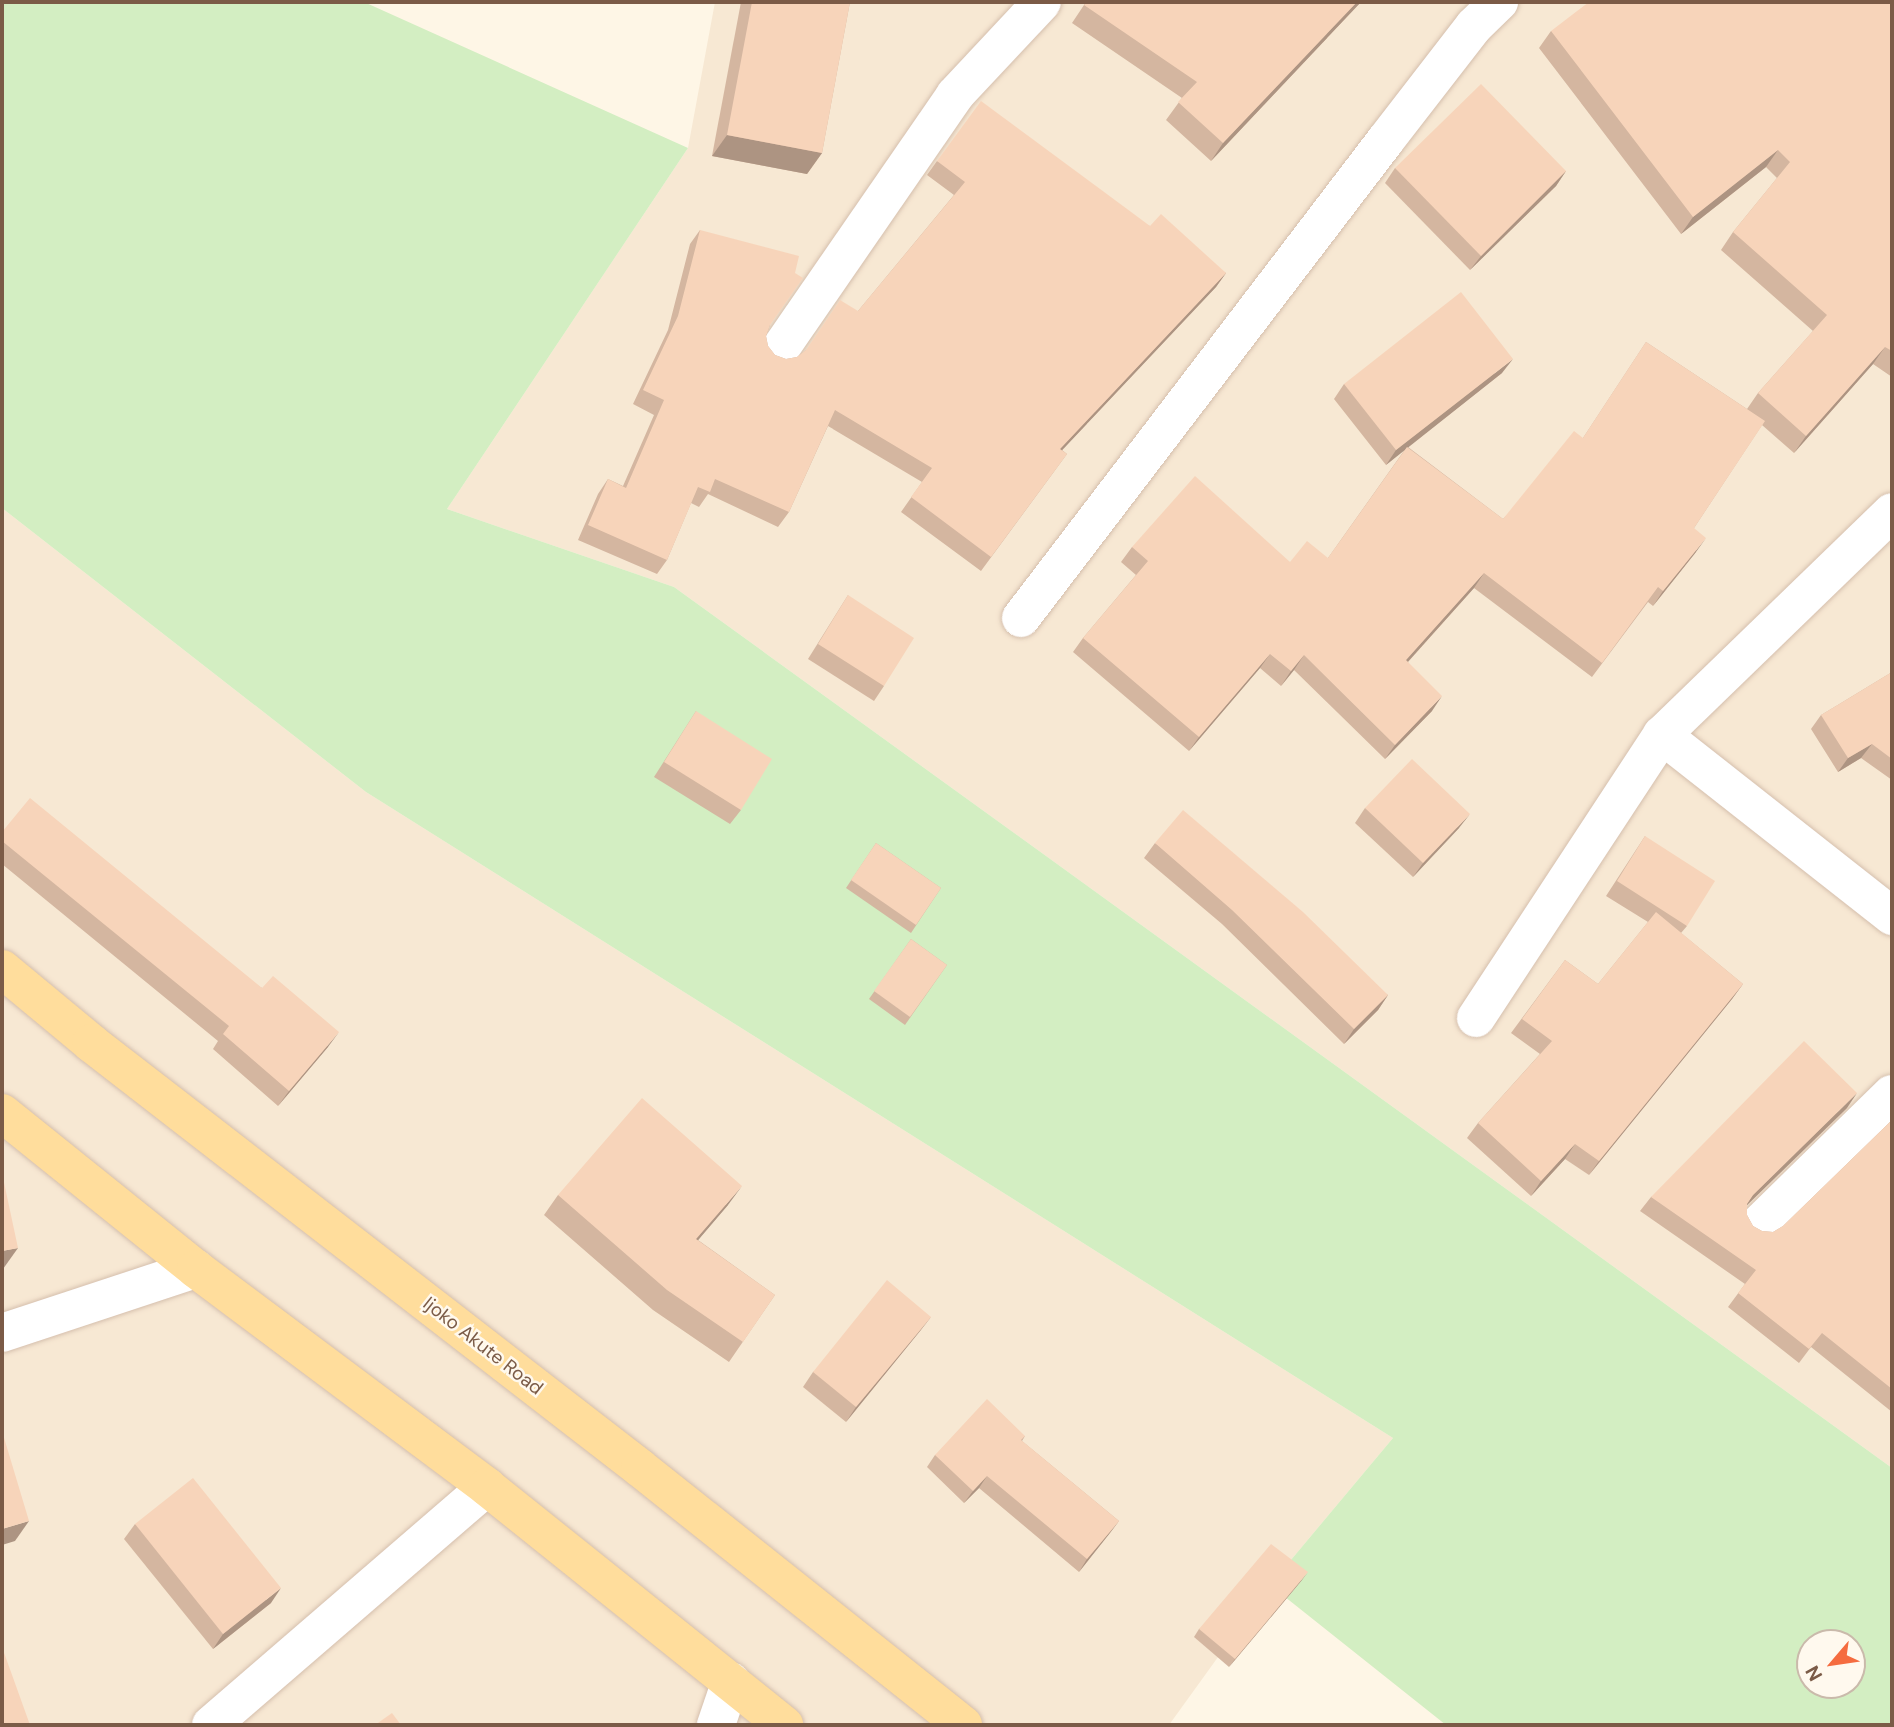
<!DOCTYPE html>
<style>
body{margin:0}
#map{position:relative;width:1894px;height:1727px;overflow:hidden;background:#fef6e6;font-family:"DM Sans",sans-serif}
div>[style]{position:absolute}
.residential>*{inset:0;background:#f7e8d3}
.green>*{inset:0;background:#d3eec2}
.roads{filter:drop-shadow(0 0 2px #d5bfad) drop-shadow(0 0 2px #d5bfad)}
.minor>*{height:38px;margin:-19px;padding:0 19px;transform-origin:19px;border-radius:19px;background:#fff}
.major>*{height:38px;margin:-19px;padding:0 19px;transform-origin:19px;border-radius:19px;background:#ffdd9c}
.wall>*{inset:0;background:#d4b6a0}
.shaded-wall>*{inset:0;background:#ad9482}
.building>*{inset:0;background:#f7d4ba}
span{translate:-50% -50%;white-space:nowrap;text-align:center;line-height:1.15;-webkit-text-stroke:5px #fff9ee;paint-order:stroke}
.street-label{font-size:19px;color:#7b5b47}
.frame{position:absolute;inset:0;border:4px solid #7b5b47;pointer-events:none}
.north{position:absolute;left:1796px;top:1629px;width:70px;height:70px;box-sizing:border-box;background:#fff9ee;border:2px solid #cabaab;border-radius:50%;rotate:241deg;font-size:19px;font-weight:700;line-height:28px;text-align:center;color:#7b5b47}
.north::after{content:'';display:block;margin:auto;width:24px;height:32px;background:#f56c3f;clip-path:polygon(50% 0,100% 100%,50% 72%,0 100%)}
</style>
<div id="map">
<div class="residential">
<i style="clip-path:polygon(715px 2px,1892px 2px,1892px 1468px,674px 587px,447px 509px,688px 148px)"></i>
<i style="clip-path:polygon(2px 508px,366px 792px,1393px 1438px,1270px 1585px,1169px 1725px,2px 1725px)"></i>
</div>
<div class="green">
<i style="clip-path:polygon(evenodd,2px 2px,364px 2px,688px 148px,447px 509px,674px 587px,1892px 1468px,1892px 1725px,1446px 1725px,1270px 1585px,1393px 1438px,366px 792px,2px 508px,2px 2px,1810px 1643px,1852px 1643px,1852px 1685px,1810px 1685px,1810px 1643px)"></i>
</div>
<div class="roads">
<div class="minor">
<i style="left:778px;top:352px;width:312px;rotate:-55.4deg"></i>
<i style="left:955px;top:95px;width:127px;rotate:-46.9deg"></i>
<i style="left:1021px;top:618px;width:600px;rotate:-52.65deg"></i>
<i style="left:1385px;top:141px;width:145px;rotate:-52.3deg"></i>
<i style="left:1474px;top:26px;width:35px;rotate:-44deg"></i>
<i style="left:1662px;top:735px;width:320px;rotate:-44.1deg"></i>
<i style="left:1476px;top:1018px;width:339px;rotate:-56.7deg"></i>
<i style="left:1662px;top:735px;width:293px;rotate:38.2deg"></i>
<i style="left:1758px;top:1225px;width:187px;rotate:-44.4deg"></i>
<i style="left:2px;top:1333px;width:204px;rotate:-18.3deg"></i>
<i style="left:211px;top:1725px;width:364px;rotate:-40.8deg"></i>
<i style="left:716px;top:1725px;width:46px;rotate:-71.2deg"></i>
</div>
<div class="major">
<i style="left:2px;top:969px;width:116px;rotate:39.7deg"></i>
<i style="left:91px;top:1043px;width:694px;rotate:37.74deg"></i>
<i style="left:640px;top:1468px;width:413px;rotate:38.5deg"></i>
<i style="left:2px;top:1113px;width:249px;rotate:38.8deg"></i>
<i style="left:196px;top:1269px;width:364px;rotate:36.8deg"></i>
<i style="left:487px;top:1487px;width:381px;rotate:38.7deg"></i>
</div>
</div>
<div class="wall">
<i style="clip-path:polygon(741px 2px,850px 2px,822px 153px,807px 174px,712px 156px)"></i>
<i style="clip-path:polygon(1086px 2px,1361px 2px,1211px 161px,1166px 120px,1182px 98px,1072px 23px)"></i>
<i style="clip-path:polygon(1892px 2px,1892px 377px,1873px 364px,1794px 453px,1762px 425px,1694px 528px,1696px 552px,1653px 606px,1648px 602px,1592px 677px,1474px 588px,1408px 662px,1432px 711px,1385px 759px,1294px 670px,1281px 686px,1260px 668px,1189px 751px,1073px 652px,1083px 638px,1136px 575px,1121px 562px,1132px 547px,1290px 562px,1328px 558px,1406px 448px,1386px 465px,1334px 399px,1344px 384px,1502px 373px,1408px 447px,1503px 519px,1583px 438px,1646px 342px,1747px 409px,1758px 393px,1813px 331px,1721px 250px,1733px 232px,1777px 178px,1766px 167px,1681px 234px,1539px 48px,1551px 31px)"></i>
<i style="clip-path:polygon(937px 161px,1150px 226px,1226px 273px,1216px 287px,1062px 450px,1067px 454px,981px 571px,901px 512px,922px 482px,828px 426px,789px 512px,778px 527px,708px 494px,699px 507px,691px 503px,667px 560px,657px 574px,578px 540px,598px 494px,608px 479px,623px 486px,654px 415px,633px 404px,668px 330px,690px 244px,700px 230px,770px 325px,766px 336px,768px 346px,775px 355px,786px 359px,797px 357px,858px 311px,954px 195px,927px 175px)"></i>
<i style="clip-path:polygon(1395px 168px,1566px 171px,1556px 186px,1470px 270px,1385px 183px)"></i>
<i style="clip-path:polygon(848px 595px,884px 686px,874px 701px,808px 659px)"></i>
<i style="clip-path:polygon(1892px 672px,1892px 780px,1861px 758px,1838px 772px,1811px 729px,1821px 715px)"></i>
<i style="clip-path:polygon(696px 711px,741px 810px,730px 824px,654px 777px)"></i>
<i style="clip-path:polygon(1365px 808px,1459px 828px,1413px 877px,1355px 823px)"></i>
<i style="clip-path:polygon(2px 832px,262px 988px,328px 1047px,278px 1106px,213px 1049px,218px 1041px,2px 864px)"></i>
<i style="clip-path:polygon(1645px 836px,1687px 926px,1681px 933px,1743px 984px,1732px 999px,1589px 1175px,1565px 1159px,1531px 1196px,1467px 1138px,1478px 1123px,1540px 1054px,1511px 1033px,1565px 960px,1598px 984px,1648px 922px,1606px 896px)"></i>
<i style="clip-path:polygon(876px 843px,941px 888px,911px 933px,846px 888px)"></i>
<i style="clip-path:polygon(1155px 843px,1388px 995px,1378px 1010px,1344px 1044px,1222px 924px,1144px 858px)"></i>
<i style="clip-path:polygon(911px 939px,947px 965px,905px 1025px,869px 999px)"></i>
<i style="clip-path:polygon(1847px 1108px,1747px 1205px,1747px 1215px,1753px 1226px,1762px 1231px,1773px 1232px,1783px 1226px,1892px 1120px,1892px 1412px,1811px 1347px,1799px 1363px,1728px 1307px,1745px 1284px,1640px 1211px,1651px 1197px)"></i>
<i style="clip-path:polygon(558px 1195px,728px 1205px,698px 1240px,775px 1295px,729px 1362px,653px 1310px,544px 1215px)"></i>
<i style="clip-path:polygon(931px 1317px,920px 1331px,846px 1422px,803px 1387px,813px 1372px)"></i>
<i style="clip-path:polygon(1025px 1436px,1022px 1441px,1119px 1521px,1079px 1572px,979px 1488px,964px 1503px,927px 1467px,935px 1455px)"></i>
<i style="clip-path:polygon(135px 1524px,271px 1603px,213px 1649px,124px 1539px)"></i>
<i style="clip-path:polygon(1302px 1580px,1229px 1667px,1194px 1637px,1199px 1629px)"></i>
</div>
<div class="shaded-wall">
<i style="clip-path:polygon(1357px 2px,1361px 2px,1211px 161px,1223px 143px)"></i>
<i style="clip-path:polygon(727px 135px,822px 153px,807px 174px,712px 156px)"></i>
<i style="clip-path:polygon(1778px 150px,1766px 167px,1681px 234px,1693px 217px)"></i>
<i style="clip-path:polygon(1566px 171px,1556px 186px,1470px 270px,1481px 256px)"></i>
<i style="clip-path:polygon(1226px 273px,1216px 287px,1050px 463px,1060px 449px)"></i>
<i style="clip-path:polygon(1885px 347px,1873px 364px,1794px 453px,1806px 436px)"></i>
<i style="clip-path:polygon(1513px 359px,1502px 373px,1386px 465px,1396px 450px)"></i>
<i style="clip-path:polygon(1706px 538px,1696px 552px,1653px 606px,1663px 591px)"></i>
<i style="clip-path:polygon(1484px 573px,1474px 588px,1396px 675px,1406px 660px)"></i>
<i style="clip-path:polygon(1270px 654px,1260px 668px,1189px 751px,1199px 737px)"></i>
<i style="clip-path:polygon(1304px 655px,1294px 670px,1281px 686px,1291px 671px)"></i>
<i style="clip-path:polygon(1442px 696px,1432px 711px,1385px 759px,1395px 745px)"></i>
<i style="clip-path:polygon(1872px 744px,1861px 758px,1838px 772px,1848px 758px)"></i>
<i style="clip-path:polygon(1470px 814px,1459px 828px,1413px 877px,1423px 863px)"></i>
<i style="clip-path:polygon(1743px 984px,1732px 999px,1589px 1175px,1599px 1161px)"></i>
<i style="clip-path:polygon(1388px 995px,1378px 1010px,1344px 1044px,1354px 1029px)"></i>
<i style="clip-path:polygon(339px 1032px,328px 1047px,278px 1106px,289px 1091px)"></i>
<i style="clip-path:polygon(1857px 1093px,1847px 1108px,1743px 1209px,1753px 1195px)"></i>
<i style="clip-path:polygon(1575px 1144px,1565px 1159px,1531px 1196px,1541px 1181px)"></i>
<i style="clip-path:polygon(742px 1186px,728px 1205px,682px 1259px,696px 1239px)"></i>
<i style="clip-path:polygon(18px 1248px,3px 1269px,2px 1270px,2px 1251px)"></i>
<i style="clip-path:polygon(931px 1317px,920px 1331px,846px 1422px,856px 1407px)"></i>
<i style="clip-path:polygon(987px 1476px,979px 1488px,964px 1503px,973px 1491px)"></i>
<i style="clip-path:polygon(29px 1521px,15px 1541px,2px 1545px,2px 1529px)"></i>
<i style="clip-path:polygon(1119px 1521px,1110px 1533px,1079px 1572px,1087px 1559px)"></i>
<i style="clip-path:polygon(1308px 1572px,1302px 1580px,1229px 1667px,1235px 1659px)"></i>
<i style="clip-path:polygon(281px 1588px,271px 1603px,213px 1649px,223px 1634px)"></i>
</div>
<div class="building">
<i style="clip-path:polygon(752px 2px,850px 2px,822px 153px,727px 135px)"></i>
<i style="clip-path:polygon(1087px 2px,1357px 2px,1223px 143px,1178px 102px,1197px 82px,1084px 5px)"></i>
<i style="clip-path:polygon(1589px 2px,1892px 2px,1892px 351px,1885px 347px,1806px 436px,1758px 393px,1827px 315px,1733px 232px,1790px 162px,1778px 150px,1693px 217px,1551px 31px)"></i>
<i style="clip-path:polygon(1481px 84px,1566px 171px,1481px 256px,1395px 168px)"></i>
<i style="clip-path:polygon(981px 101px,1150px 226px,1161px 214px,1226px 273px,1060px 449px,1067px 454px,991px 557px,911px 497px,932px 468px,835px 410px,789px 512px,715px 479px,710px 492px,698px 487px,667px 560px,588px 525px,608px 479px,626px 488px,664px 400px,643px 390px,678px 316px,700px 230px,799px 256px,795px 273px,803px 278px,770px 325px,766px 336px,768px 346px,775px 355px,786px 359px,797px 357px,806px 350px,840px 300px,858px 311px,965px 182px,937px 161px)"></i>
<i style="clip-path:polygon(1461px 292px,1513px 359px,1396px 450px,1344px 384px)"></i>
<i style="clip-path:polygon(1646px 342px,1765px 421px,1694px 528px,1706px 538px,1663px 591px,1658px 587px,1602px 663px,1484px 573px,1406px 660px,1442px 696px,1395px 745px,1304px 655px,1291px 671px,1270px 654px,1199px 737px,1083px 638px,1148px 561px,1132px 547px,1195px 476px,1290px 562px,1307px 541px,1328px 558px,1407px 447px,1503px 519px,1574px 431px,1583px 438px)"></i>
<i style="clip-path:polygon(848px 595px,914px 638px,884px 686px,818px 644px)"></i>
<i style="clip-path:polygon(1892px 672px,1892px 759px,1872px 744px,1848px 758px,1821px 715px)"></i>
<i style="clip-path:polygon(696px 711px,772px 759px,741px 810px,664px 762px)"></i>
<i style="clip-path:polygon(1412px 759px,1470px 814px,1423px 863px,1365px 808px)"></i>
<i style="clip-path:polygon(30px 798px,262px 988px,273px 976px,339px 1032px,289px 1091px,223px 1034px,229px 1026px,2px 841px,2px 832px)"></i>
<i style="clip-path:polygon(1183px 810px,1303px 912px,1388px 995px,1354px 1029px,1232px 910px,1155px 843px)"></i>
<i style="clip-path:polygon(1645px 836px,1715px 881px,1687px 926px,1617px 881px)"></i>
<i style="clip-path:polygon(876px 843px,941px 888px,916px 925px,851px 880px)"></i>
<i style="clip-path:polygon(1656px 912px,1743px 984px,1599px 1161px,1575px 1144px,1541px 1181px,1478px 1123px,1552px 1041px,1522px 1019px,1565px 960px,1598px 984px)"></i>
<i style="clip-path:polygon(911px 939px,947px 965px,910px 1017px,874px 991px)"></i>
<i style="clip-path:polygon(1804px 1041px,1857px 1093px,1753px 1195px,1747px 1204px,1747px 1215px,1753px 1226px,1762px 1231px,1773px 1232px,1783px 1226px,1892px 1120px,1892px 1389px,1822px 1333px,1809px 1349px,1738px 1293px,1756px 1270px,1651px 1197px)"></i>
<i style="clip-path:polygon(642px 1098px,742px 1186px,696px 1239px,775px 1295px,743px 1342px,667px 1290px,558px 1195px)"></i>
<i style="clip-path:polygon(2px 1173px,18px 1248px,2px 1251px)"></i>
<i style="clip-path:polygon(887px 1280px,931px 1317px,856px 1407px,813px 1372px)"></i>
<i style="clip-path:polygon(987px 1399px,1025px 1436px,1021px 1440px,1119px 1521px,1087px 1559px,987px 1476px,973px 1491px,935px 1455px)"></i>
<i style="clip-path:polygon(2px 1431px,29px 1521px,2px 1529px)"></i>
<i style="clip-path:polygon(193px 1478px,281px 1588px,223px 1634px,135px 1524px)"></i>
<i style="clip-path:polygon(1271px 1544px,1308px 1572px,1235px 1659px,1199px 1629px)"></i>
<i style="clip-path:polygon(2px 1647px,30px 1725px,2px 1725px)"></i>
<i style="clip-path:polygon(392px 1713px,401px 1725px,375px 1725px)"></i>
</div>
<div class="street-label">
<span style="left:483px;top:1346px;rotate:38deg">Ijoko Akute Road</span>
</div>
<div class="frame"></div>
<div class="north">N</div>
</div>
